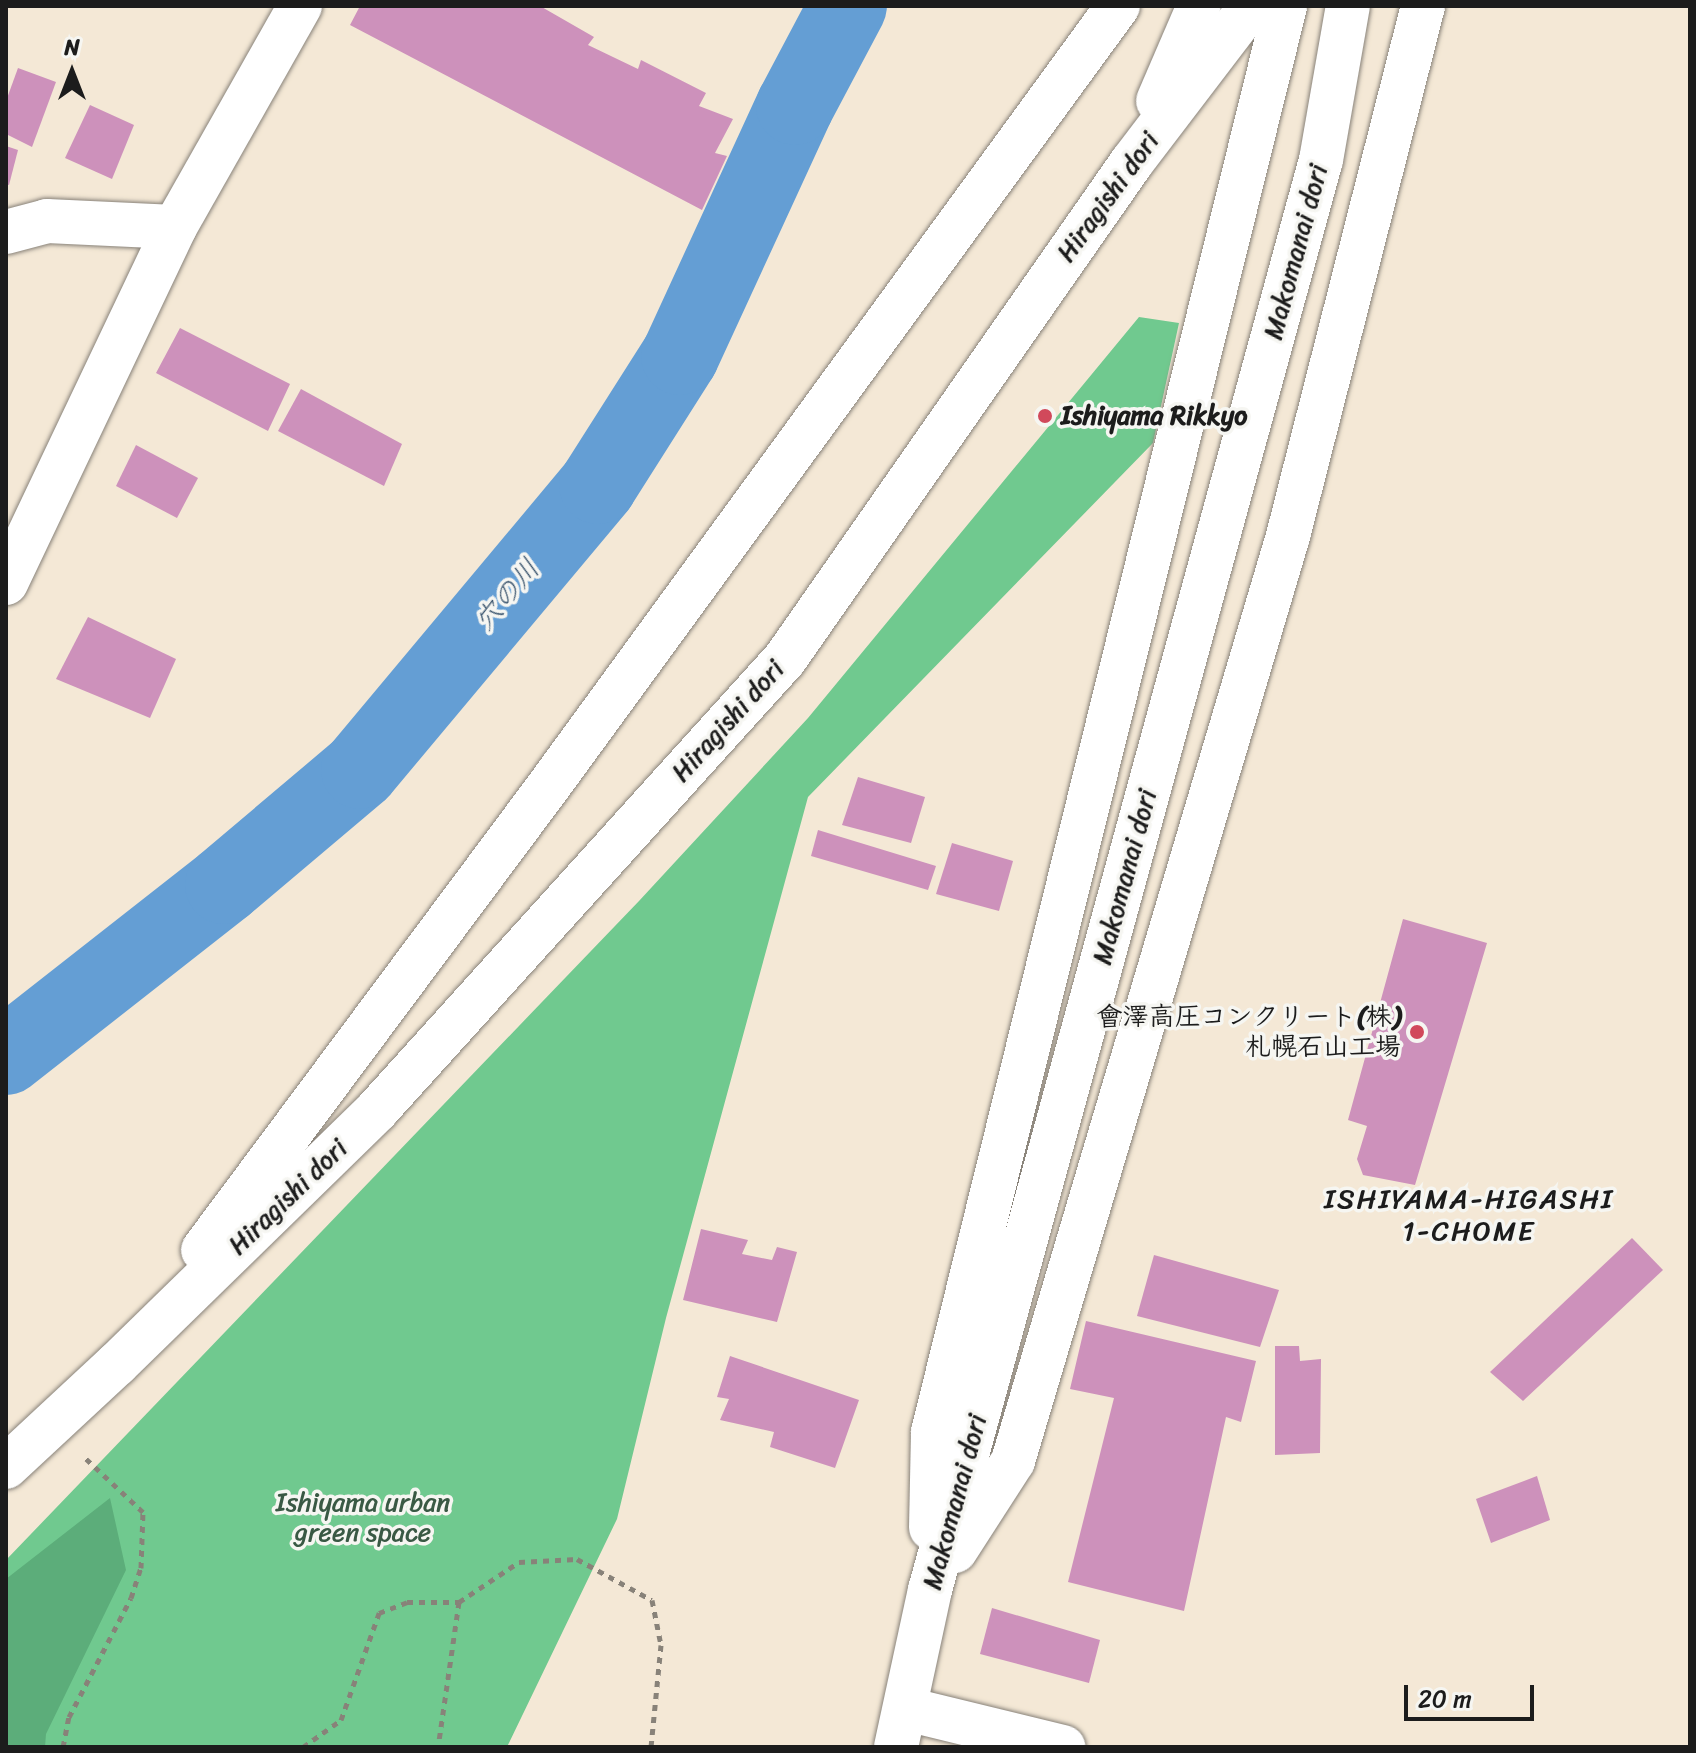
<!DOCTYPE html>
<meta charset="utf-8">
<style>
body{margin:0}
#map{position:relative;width:1696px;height:1753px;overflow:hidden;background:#f4e8d6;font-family:Sriracha,"Klee One",sans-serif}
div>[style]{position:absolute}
.green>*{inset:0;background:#70c98f}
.forest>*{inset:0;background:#5cad7a}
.river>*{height:78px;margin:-39px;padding:0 39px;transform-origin:39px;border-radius:39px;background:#649ed4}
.building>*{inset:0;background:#cd91bb}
.path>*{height:5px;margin-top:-2.5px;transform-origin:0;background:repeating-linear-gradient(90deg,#888279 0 6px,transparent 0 12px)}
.roads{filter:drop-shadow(0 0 2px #888279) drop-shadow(0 0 2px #888279)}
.minor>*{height:44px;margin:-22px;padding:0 22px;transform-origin:22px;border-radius:22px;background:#fff}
.highway>*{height:44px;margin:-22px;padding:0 22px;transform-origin:22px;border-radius:22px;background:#fff}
.dots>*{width:22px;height:22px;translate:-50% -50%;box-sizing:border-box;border:4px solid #f6f6f2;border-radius:50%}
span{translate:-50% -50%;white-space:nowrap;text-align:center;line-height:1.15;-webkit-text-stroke:7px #f6f6f2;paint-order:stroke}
.street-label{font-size:26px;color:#1c1c1c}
.poi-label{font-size:26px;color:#1c1c1c;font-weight:700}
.left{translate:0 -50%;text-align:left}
.right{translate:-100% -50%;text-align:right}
.park-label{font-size:26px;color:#395944}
.water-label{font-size:28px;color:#3c566f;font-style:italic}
.neighbourhood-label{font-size:28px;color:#1c1c1c;letter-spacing:2px}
.frame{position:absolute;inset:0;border:8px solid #1c1c1c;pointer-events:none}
.north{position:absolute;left:32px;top:32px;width:80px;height:80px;-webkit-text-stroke:6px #f6f6f2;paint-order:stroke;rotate:0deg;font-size:22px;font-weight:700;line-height:32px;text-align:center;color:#1c1c1c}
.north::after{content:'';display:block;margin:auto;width:28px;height:36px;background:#1c1c1c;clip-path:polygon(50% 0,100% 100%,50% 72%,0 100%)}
.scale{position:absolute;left:1404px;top:1685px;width:130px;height:36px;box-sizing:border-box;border:4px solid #1c1c1c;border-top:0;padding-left:10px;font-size:24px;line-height:28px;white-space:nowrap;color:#1c1c1c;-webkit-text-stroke:6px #f6f6f2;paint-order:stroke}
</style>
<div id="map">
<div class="green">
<i style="clip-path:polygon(1139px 317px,1179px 323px,1153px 443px,808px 797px,666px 1318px,617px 1519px,507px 1747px,6px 1747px,6px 1560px,639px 901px,808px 718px)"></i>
</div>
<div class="forest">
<i style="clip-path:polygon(110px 1498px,126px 1570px,46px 1734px,45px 1747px,6px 1747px,6px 1579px)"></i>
</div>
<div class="river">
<i style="left:6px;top:1056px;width:277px;rotate:-38.1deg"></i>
<i style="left:224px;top:885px;width:178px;rotate:-40.2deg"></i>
<i style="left:360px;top:770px;width:371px;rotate:-50.1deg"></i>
<i style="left:598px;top:485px;width:153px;rotate:-57.6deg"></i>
<i style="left:680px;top:356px;width:275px;rotate:-65.3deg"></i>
<i style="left:795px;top:106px;width:113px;rotate:-62.1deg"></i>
</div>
<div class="building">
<i style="clip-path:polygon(360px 6px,540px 6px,594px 37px,588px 45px,638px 69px,641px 60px,706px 93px,699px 106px,733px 119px,715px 153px,727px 156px,702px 210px,350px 25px)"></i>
<i style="clip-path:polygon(18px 68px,56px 82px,32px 147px,6px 134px,6px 101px)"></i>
<i style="clip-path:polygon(90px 105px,134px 125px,112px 179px,65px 158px)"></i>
<i style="clip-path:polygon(6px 146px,18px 150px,9px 185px,6px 184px)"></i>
<i style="clip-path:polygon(180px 328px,290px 384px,268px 431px,156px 373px)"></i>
<i style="clip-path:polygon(301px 389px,402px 444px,384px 486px,278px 431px)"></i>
<i style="clip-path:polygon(136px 445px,198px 478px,177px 518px,116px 486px)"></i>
<i style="clip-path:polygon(88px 617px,176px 659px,150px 718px,56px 679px)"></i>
<i style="clip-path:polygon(858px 777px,925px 797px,911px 843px,842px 825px)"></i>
<i style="clip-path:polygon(818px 830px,936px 866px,928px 890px,811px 856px)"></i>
<i style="clip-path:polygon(952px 843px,1013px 861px,999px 911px,936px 894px)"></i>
<i style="clip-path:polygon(1403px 919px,1487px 943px,1415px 1185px,1363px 1175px,1357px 1159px,1367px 1126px,1348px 1120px)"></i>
<i style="clip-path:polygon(701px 1229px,748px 1240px,742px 1254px,772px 1260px,777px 1247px,797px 1252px,777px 1322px,683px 1300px)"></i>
<i style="clip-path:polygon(1632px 1238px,1663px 1270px,1523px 1401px,1490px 1372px)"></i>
<i style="clip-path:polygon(1154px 1255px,1279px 1290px,1260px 1347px,1137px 1316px)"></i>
<i style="clip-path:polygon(1086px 1321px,1256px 1361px,1241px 1422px,1226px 1417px,1184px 1611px,1068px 1582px,1114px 1398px,1070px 1389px)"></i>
<i style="clip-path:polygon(1275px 1346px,1299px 1346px,1300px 1361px,1321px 1359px,1320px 1453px,1275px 1455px)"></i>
<i style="clip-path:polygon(730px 1356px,859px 1400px,835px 1468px,770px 1447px,774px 1432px,720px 1420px,729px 1399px,717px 1397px)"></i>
<i style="clip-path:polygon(1537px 1476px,1550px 1520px,1491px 1543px,1476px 1499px)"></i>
<i style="clip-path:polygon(992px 1608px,1100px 1640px,1089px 1683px,980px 1654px)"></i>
</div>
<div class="path">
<i style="left:459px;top:1602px;width:72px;rotate:-33.7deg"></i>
<i style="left:519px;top:1562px;width:58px;rotate:-3deg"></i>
<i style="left:577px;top:1559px;width:85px;rotate:28.7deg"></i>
<i style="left:652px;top:1600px;width:46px;rotate:78.7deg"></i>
<i style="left:661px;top:1645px;width:102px;rotate:95.6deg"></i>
<i style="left:63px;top:1747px;width:31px;rotate:-79deg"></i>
<i style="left:69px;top:1717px;width:134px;rotate:-62.5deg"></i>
<i style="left:131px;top:1598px;width:32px;rotate:-72deg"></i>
<i style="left:141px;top:1568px;width:56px;rotate:-88deg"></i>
<i style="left:143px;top:1512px;width:83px;rotate:-136.9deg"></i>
<i style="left:303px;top:1747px;width:47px;rotate:-35.4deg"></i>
<i style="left:341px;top:1720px;width:114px;rotate:-70.4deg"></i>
<i style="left:379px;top:1613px;width:30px;rotate:-21deg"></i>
<i style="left:407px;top:1602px;width:52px"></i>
<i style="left:459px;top:1602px;width:147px;rotate:98.2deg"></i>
</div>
<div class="roads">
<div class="minor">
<i style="left:1158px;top:101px;width:103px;rotate:-66.7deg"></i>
<i style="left:6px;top:232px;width:42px;rotate:-15deg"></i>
<i style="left:47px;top:221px;width:128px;rotate:2.7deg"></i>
<i style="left:6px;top:583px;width:394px;rotate:-64.6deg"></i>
<i style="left:175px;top:227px;width:254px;rotate:-60.5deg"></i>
<i style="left:203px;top:1250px;width:577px;rotate:-53.31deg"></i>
<i style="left:548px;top:787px;width:967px;rotate:-53.88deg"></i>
<i style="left:6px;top:1467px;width:151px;rotate:-42.9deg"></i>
<i style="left:117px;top:1364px;width:363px;rotate:-44.3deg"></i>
<i style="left:377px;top:1110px;width:608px;rotate:-47.87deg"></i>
<i style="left:785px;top:659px;width:606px;rotate:-55.08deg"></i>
<i style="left:1132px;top:162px;width:196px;rotate:-52.7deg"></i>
<i style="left:907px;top:1709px;width:161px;rotate:13.7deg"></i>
</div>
<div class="highway">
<i style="left:931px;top:1528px;width:96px;rotate:-88.8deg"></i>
<i style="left:933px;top:1432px;width:1469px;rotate:-76.13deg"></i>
<i style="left:955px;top:1551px;width:107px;rotate:-57.2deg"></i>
<i style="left:1013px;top:1461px;width:965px;rotate:-73.44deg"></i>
<i style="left:1288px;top:536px;width:547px;rotate:-75.71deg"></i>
<i style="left:896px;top:1747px;width:161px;rotate:-77.8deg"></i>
<i style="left:930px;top:1590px;width:1482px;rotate:-74.71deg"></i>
<i style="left:1321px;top:160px;width:156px;rotate:-80.1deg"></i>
</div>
</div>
<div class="dots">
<i style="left:1045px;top:416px;background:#d1495b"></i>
<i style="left:1417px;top:1032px;background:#d1495b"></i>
</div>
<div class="street-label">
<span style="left:1108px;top:197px;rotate:-54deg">Hiragishi dori</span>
<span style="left:1296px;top:252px;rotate:-75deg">Makomanai dori</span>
<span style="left:728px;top:721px;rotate:-48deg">Hiragishi dori</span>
<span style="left:1125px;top:877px;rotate:-75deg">Makomanai dori</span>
<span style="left:288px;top:1197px;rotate:-44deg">Hiragishi dori</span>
<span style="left:955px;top:1502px;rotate:-75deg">Makomanai dori</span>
</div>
<div class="poi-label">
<span class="left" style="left:1061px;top:416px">Ishiyama Rikkyo</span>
<span class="right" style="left:1401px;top:1032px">會澤高圧コンクリート(株)<br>札幌石山工場</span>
</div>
<div class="park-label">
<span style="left:363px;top:1518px">Ishiyama urban<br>green space</span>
</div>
<div class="water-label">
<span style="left:507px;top:595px;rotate:-50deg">穴の川</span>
</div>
<div class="neighbourhood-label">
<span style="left:1469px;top:1215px">ISHIYAMA-HIGASHI<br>1-CHOME</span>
</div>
<div class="frame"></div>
<div class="north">N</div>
<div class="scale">20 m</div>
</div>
